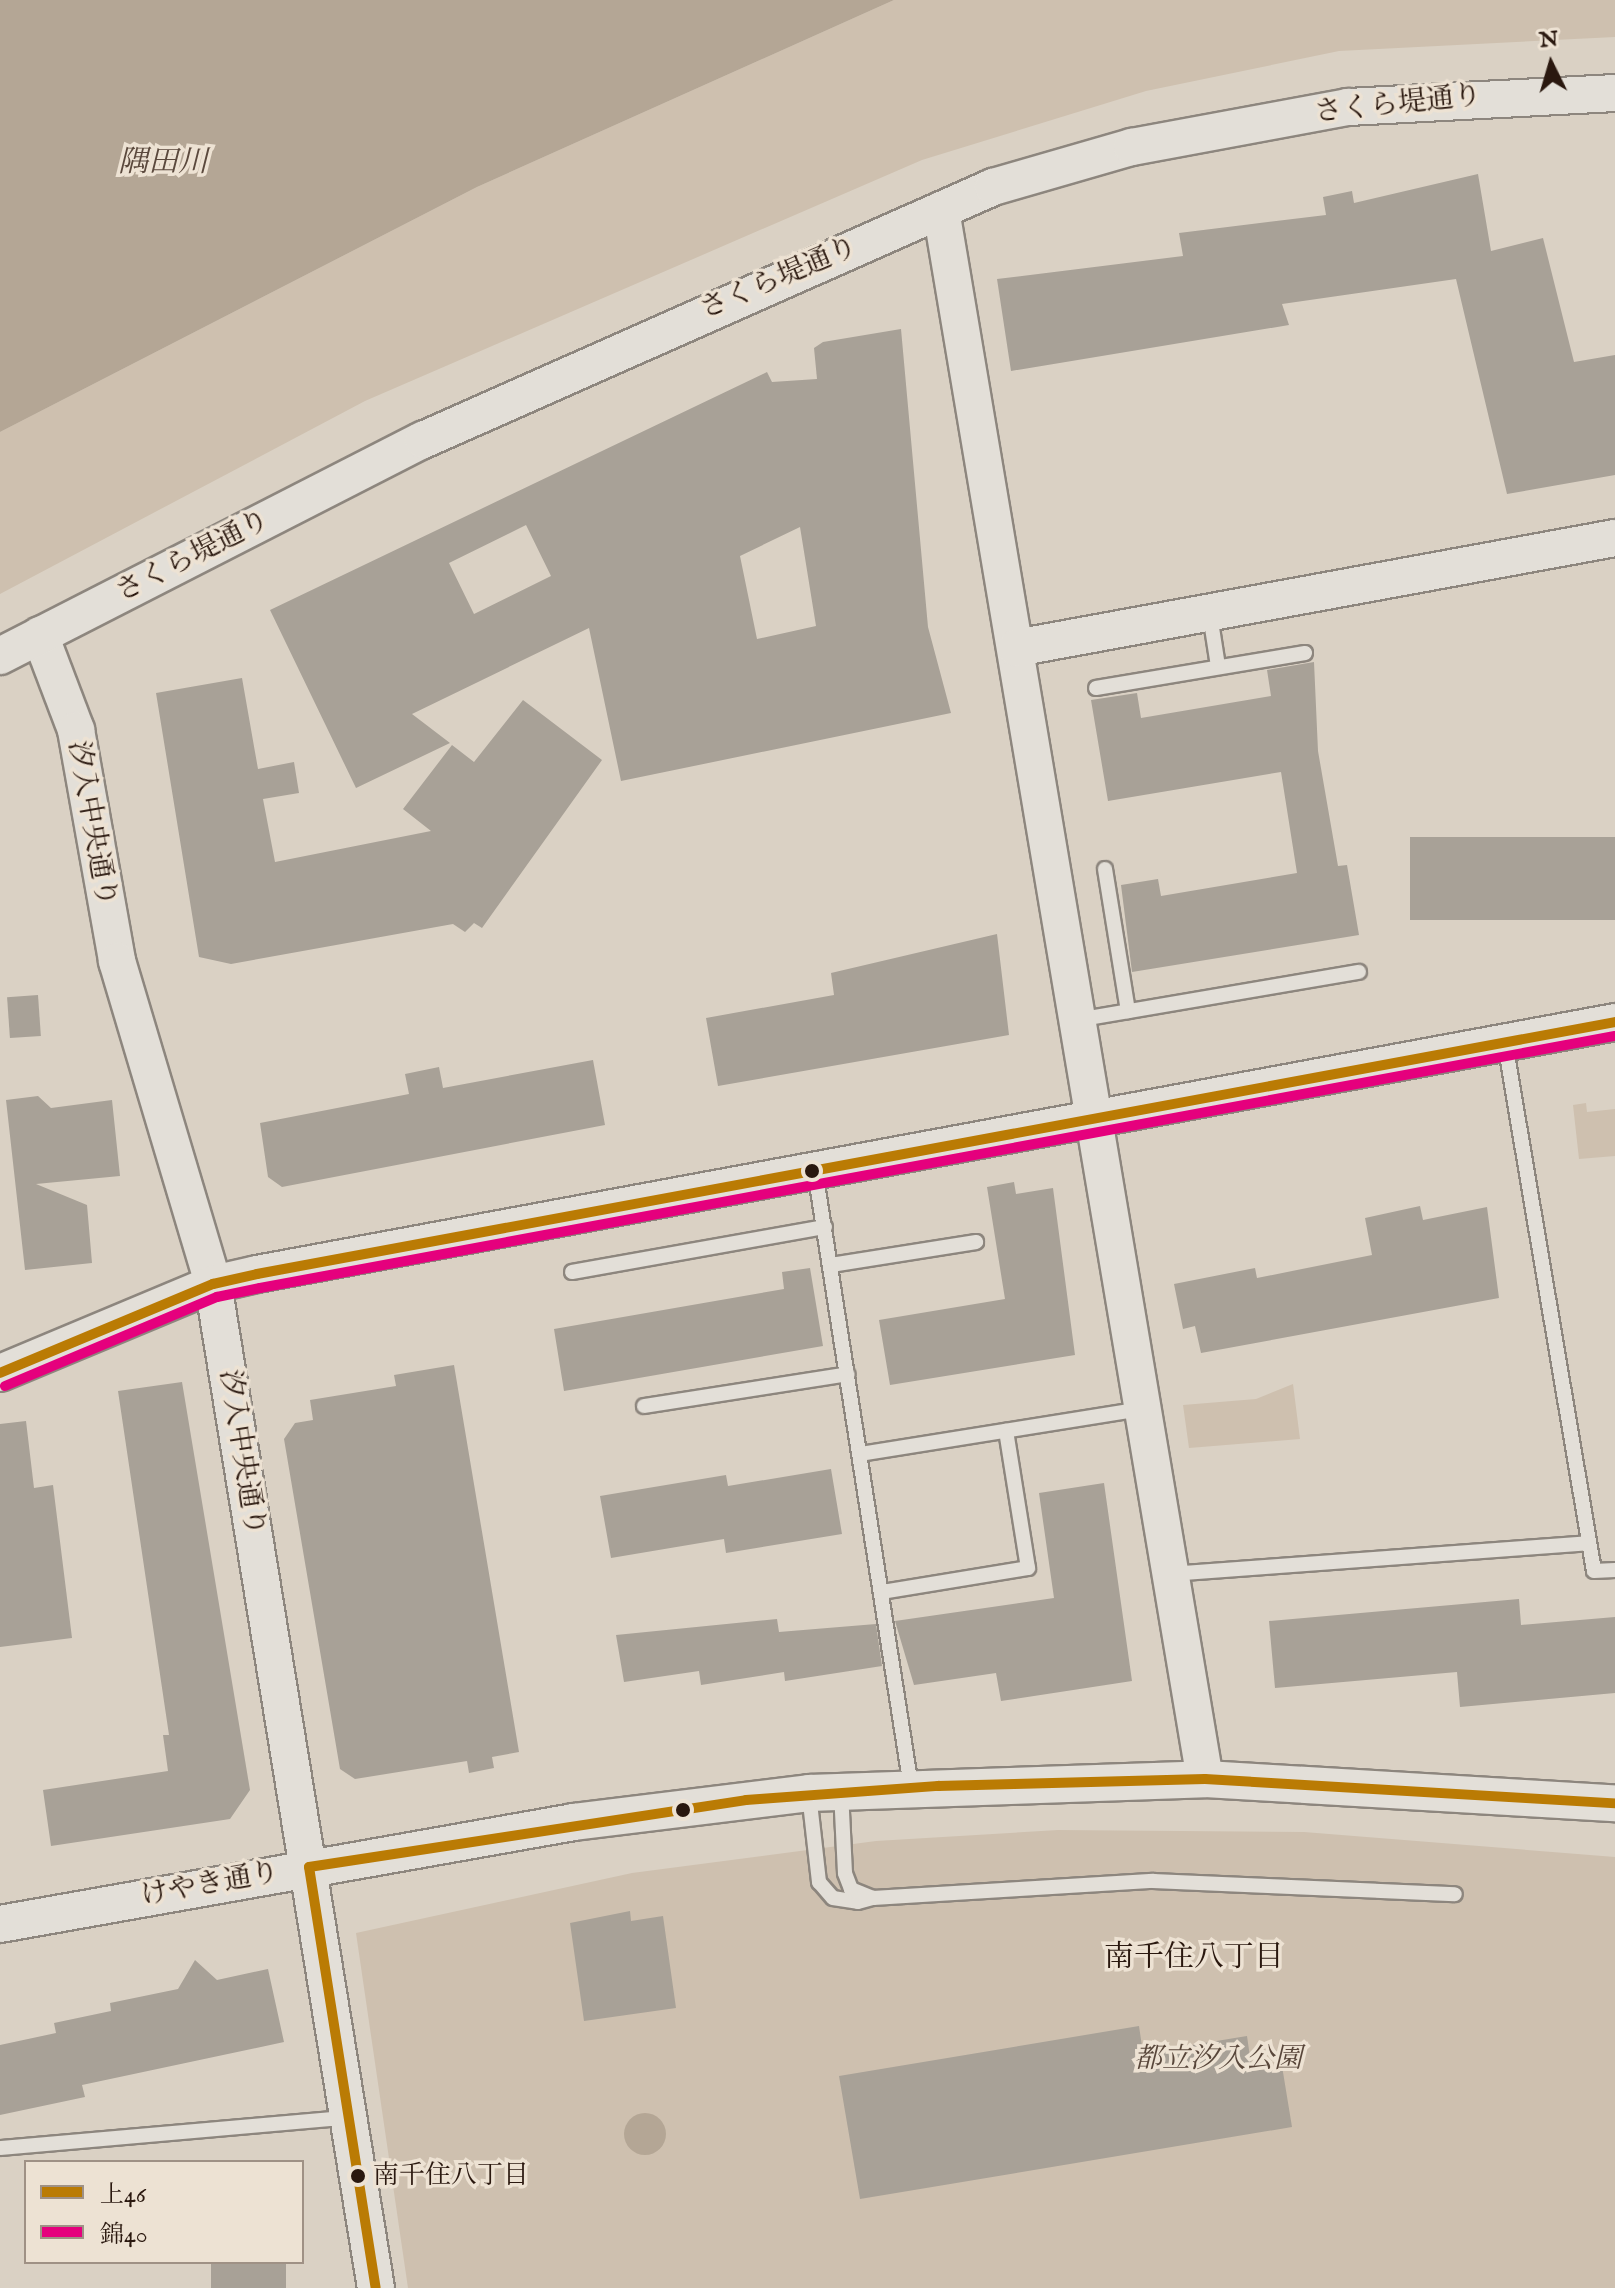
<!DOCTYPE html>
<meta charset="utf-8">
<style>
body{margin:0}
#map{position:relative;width:1615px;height:2288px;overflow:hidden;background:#dad1c4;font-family:"IM FELL English","Noto Serif JP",serif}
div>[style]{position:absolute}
.green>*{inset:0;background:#cec0af}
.water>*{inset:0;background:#b4a695}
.round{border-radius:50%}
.building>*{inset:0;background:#a8a197;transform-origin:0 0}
.roads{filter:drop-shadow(2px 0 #8d867e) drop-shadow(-2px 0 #8d867e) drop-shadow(0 2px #8d867e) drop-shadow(0 -2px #8d867e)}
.service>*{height:14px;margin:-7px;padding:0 7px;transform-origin:7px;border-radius:7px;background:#e3dfd8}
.tertiary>*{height:36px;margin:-18px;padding:0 18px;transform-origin:18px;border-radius:18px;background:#e3dfd8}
.bus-1>*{height:10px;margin:-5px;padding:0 5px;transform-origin:5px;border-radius:5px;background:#ba7b04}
.bus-2>*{height:10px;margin:-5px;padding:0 5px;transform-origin:5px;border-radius:5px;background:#e5007d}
.dots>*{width:22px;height:22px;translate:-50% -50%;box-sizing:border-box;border:4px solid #ede2d3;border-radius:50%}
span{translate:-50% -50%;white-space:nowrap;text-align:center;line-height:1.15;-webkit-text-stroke:7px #ede2d3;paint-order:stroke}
.bus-label{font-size:26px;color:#2a180f}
.left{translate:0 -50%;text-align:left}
.street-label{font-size:28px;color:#2a180f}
.park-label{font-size:28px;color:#58463a;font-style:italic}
.water-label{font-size:30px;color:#5b493d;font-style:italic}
.neighbourhood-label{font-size:30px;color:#2a180f}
.legend{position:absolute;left:24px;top:2160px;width:280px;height:104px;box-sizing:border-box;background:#ede2d3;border:2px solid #9f9185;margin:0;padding:10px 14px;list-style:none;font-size:24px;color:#2a180f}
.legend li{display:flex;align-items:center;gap:16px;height:40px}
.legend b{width:40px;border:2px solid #9f9185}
.north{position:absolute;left:1511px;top:24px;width:80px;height:80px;-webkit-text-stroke:6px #ede2d3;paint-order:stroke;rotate:355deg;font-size:22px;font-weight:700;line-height:32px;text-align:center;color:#2a180f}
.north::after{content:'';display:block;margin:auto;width:28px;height:36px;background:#2a180f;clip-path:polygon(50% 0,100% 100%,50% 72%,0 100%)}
</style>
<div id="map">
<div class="green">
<i style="clip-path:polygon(894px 0,1615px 0,1615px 37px,1339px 51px,1146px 91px,922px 160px,365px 401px,0 594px,0 432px,477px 187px)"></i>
<i style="clip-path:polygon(1586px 1103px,1587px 1112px,1615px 1109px,1615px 1156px,1579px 1159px,1573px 1105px)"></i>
<i style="clip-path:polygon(1293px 1384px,1300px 1439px,1189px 1448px,1183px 1405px,1256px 1399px)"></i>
<i style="clip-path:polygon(1058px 1830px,1304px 1832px,1615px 1857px,1615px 2288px,408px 2288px,356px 1933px,632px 1873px,876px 1841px)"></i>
</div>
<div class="water">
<i style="clip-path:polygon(0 0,894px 0,477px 187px,0 432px)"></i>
<i class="round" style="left:624px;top:2113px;width:42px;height:42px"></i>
</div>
<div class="building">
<i style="clip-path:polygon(1478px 174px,1491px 251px,1543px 238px,1574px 362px,1615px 355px,1615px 475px,1507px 494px,1456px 279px,1282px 304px,1289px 325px,1011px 371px,997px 279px,1183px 256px,1179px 233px,1326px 215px,1323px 197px,1352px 191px,1354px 203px)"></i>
<i style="clip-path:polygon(evenodd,901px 329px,928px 627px,951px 713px,621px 781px,589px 628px,412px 714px,450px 743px,356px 788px,270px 610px,767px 372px,772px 382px,817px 379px,814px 348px,823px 342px,901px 329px,526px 525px,551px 576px,474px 614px,449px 563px,526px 525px,901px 329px,800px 527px,816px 626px,757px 639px,740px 556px,800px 527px)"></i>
<i style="clip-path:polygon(1314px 662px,1318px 751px,1338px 866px,1347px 865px,1359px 935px,1132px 972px,1121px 885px,1158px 879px,1161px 896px,1297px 873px,1281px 772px,1108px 801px,1091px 700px,1137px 693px,1141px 718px,1271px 696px,1267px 670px)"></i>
<i style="clip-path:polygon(242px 678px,258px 769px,294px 762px,299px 793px,263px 799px,275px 862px,431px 831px,403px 809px,452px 745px,474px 762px,523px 700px,602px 760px,482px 928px,474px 923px,465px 932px,453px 924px,231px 964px,199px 957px,156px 693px)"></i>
<i style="left:1615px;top:837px;width:83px;height:205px;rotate:90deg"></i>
<i style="clip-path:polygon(997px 934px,1009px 1035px,718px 1086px,706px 1018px,834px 995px,831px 973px)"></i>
<i style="left:38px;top:995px;width:41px;height:31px;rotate:86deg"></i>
<i style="clip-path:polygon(593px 1060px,605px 1125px,282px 1187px,268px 1177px,260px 1123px,409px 1094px,405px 1074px,439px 1067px,443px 1088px)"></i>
<i style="clip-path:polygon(38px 1096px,51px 1108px,112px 1100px,120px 1176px,36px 1184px,87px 1205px,92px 1263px,25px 1270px,6px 1100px)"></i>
<i style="clip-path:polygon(1014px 1182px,1016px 1194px,1053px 1188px,1075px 1355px,890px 1385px,879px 1320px,1005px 1299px,987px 1187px)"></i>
<i style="clip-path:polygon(1420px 1206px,1423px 1220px,1487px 1207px,1499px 1298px,1201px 1353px,1195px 1326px,1183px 1329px,1174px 1284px,1255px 1268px,1257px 1278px,1372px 1255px,1365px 1218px)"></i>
<i style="clip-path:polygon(810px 1268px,823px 1346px,564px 1391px,554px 1329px,784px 1289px,782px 1272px)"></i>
<i style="clip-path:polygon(454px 1365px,519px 1752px,492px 1757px,494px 1768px,469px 1773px,467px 1761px,355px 1779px,340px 1769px,284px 1439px,295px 1423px,313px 1420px,310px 1400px,396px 1386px,394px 1375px)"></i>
<i style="clip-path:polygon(182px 1382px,250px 1790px,230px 1819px,51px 1846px,43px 1790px,168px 1771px,163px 1735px,169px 1735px,118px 1391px)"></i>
<i style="clip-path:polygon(26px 1421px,34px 1488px,53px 1485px,72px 1638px,0 1647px,0 1424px)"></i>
<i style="clip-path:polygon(831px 1469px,842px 1534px,726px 1553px,724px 1539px,611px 1558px,600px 1496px,726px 1475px,728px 1486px)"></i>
<i style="clip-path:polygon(1104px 1483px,1132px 1681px,1001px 1701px,996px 1673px,914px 1685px,895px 1621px,1054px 1598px,1039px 1493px)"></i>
<i style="clip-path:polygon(1519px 1599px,1521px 1625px,1615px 1617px,1615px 1693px,1460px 1707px,1457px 1672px,1275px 1688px,1269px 1621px)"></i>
<i style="clip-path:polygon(777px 1619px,779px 1632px,876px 1624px,882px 1666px,785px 1681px,784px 1672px,701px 1685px,699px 1671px,624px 1682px,616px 1635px)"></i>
<i style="clip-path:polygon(630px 1911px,631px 1921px,663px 1916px,676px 2008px,584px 2021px,570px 1923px)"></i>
<i style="clip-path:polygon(195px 1960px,217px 1980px,268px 1969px,284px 2042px,82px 2085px,85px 2097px,0 2115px,0 2045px,56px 2033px,54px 2023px,111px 2011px,110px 2003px,178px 1989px)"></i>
<i style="clip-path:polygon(1139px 2026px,1143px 2053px,1247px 2036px,1252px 2071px,1282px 2066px,1292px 2127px,860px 2199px,839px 2076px)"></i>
<i style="left:211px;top:2262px;width:75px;height:26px"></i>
</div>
<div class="roads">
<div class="service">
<i style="left:1210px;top:615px;width:52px;rotate:81.1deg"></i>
<i style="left:1096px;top:688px;width:212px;rotate:-9.5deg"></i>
<i style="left:1105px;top:869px;width:144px;rotate:80.8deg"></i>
<i style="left:1077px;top:1020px;width:286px;rotate:-9.7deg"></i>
<i style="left:1505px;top:1043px;width:535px;rotate:80.43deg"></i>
<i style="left:1594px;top:1571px;width:21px;rotate:-3deg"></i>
<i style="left:815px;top:1171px;width:623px;rotate:81.14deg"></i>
<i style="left:831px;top:1265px;width:147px;rotate:-9deg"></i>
<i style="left:572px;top:1272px;width:257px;rotate:-10.1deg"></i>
<i style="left:644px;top:1406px;width:206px;rotate:-8.9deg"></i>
<i style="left:860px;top:1454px;width:285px;rotate:-9.1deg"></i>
<i style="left:1170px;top:1574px;width:419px;rotate:-4.2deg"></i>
<i style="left:882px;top:1592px;width:148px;rotate:-9.3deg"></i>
<i style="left:1028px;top:1568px;width:139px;rotate:-99.1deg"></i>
<i style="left:809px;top:1794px;width:89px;rotate:83.5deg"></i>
<i style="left:819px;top:1882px;width:21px;rotate:49deg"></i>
<i style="left:833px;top:1898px;width:25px;rotate:9deg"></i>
<i style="left:858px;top:1902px;width:16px;rotate:-15deg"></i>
<i style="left:873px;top:1898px;width:24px;rotate:-158deg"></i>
<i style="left:851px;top:1889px;width:17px;rotate:-111deg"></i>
<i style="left:845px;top:1873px;width:82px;rotate:-92.8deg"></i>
<i style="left:873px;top:1898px;width:281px;rotate:-3.5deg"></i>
<i style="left:1153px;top:1881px;width:302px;rotate:2.5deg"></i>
<i style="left:0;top:2148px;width:347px;rotate:-5deg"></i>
</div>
<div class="tertiary">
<i style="left:941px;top:210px;width:1591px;rotate:80.45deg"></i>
<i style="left:40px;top:635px;width:102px;rotate:69.2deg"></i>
<i style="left:76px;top:730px;width:235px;rotate:79.9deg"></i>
<i style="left:117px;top:961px;width:337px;rotate:73.4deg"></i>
<i style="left:213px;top:1284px;width:1017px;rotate:80.78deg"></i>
<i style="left:1016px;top:648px;width:609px;rotate:-10.41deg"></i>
<i style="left:0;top:656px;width:475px;rotate:-27.1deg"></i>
<i style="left:423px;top:440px;width:624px;rotate:-23.93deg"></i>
<i style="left:993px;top:187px;width:145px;rotate:-16.1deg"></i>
<i style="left:1132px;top:147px;width:220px;rotate:-10.5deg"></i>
<i style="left:1348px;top:107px;width:267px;rotate:-3deg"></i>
<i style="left:0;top:1373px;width:231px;rotate:-22.7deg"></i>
<i style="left:213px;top:1284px;width:45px;rotate:-12.8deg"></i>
<i style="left:257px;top:1274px;width:1381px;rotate:-10.51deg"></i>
<i style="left:0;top:1924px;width:583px;rotate:-10.08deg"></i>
<i style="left:574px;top:1822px;width:237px;rotate:-7deg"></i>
<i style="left:809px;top:1793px;width:396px;rotate:-2deg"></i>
<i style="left:1205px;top:1779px;width:411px;rotate:3.4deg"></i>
</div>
</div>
<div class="bus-1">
<i style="left:0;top:1373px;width:231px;rotate:-22.7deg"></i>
<i style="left:213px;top:1284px;width:45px;rotate:-12.8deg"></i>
<i style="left:257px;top:1274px;width:1381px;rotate:-10.51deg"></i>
<i style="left:309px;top:1867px;width:442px;rotate:-8.7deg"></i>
<i style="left:746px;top:1800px;width:193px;rotate:-4.2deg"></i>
<i style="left:938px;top:1786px;width:267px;rotate:-1.5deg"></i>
<i style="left:1205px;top:1779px;width:411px;rotate:3.4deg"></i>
<i style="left:309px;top:1867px;width:426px;rotate:81deg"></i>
</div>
<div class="bus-2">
<i style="left:5px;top:1386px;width:230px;rotate:-22.8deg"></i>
<i style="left:217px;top:1297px;width:44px;rotate:-11.8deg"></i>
<i style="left:260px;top:1288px;width:1378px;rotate:-10.54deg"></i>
</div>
<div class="dots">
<i style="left:812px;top:1171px;background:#2a180f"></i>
<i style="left:683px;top:1810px;background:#2a180f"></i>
<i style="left:358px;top:2176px;background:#2a180f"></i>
</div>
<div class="bus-label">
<span class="left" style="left:373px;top:2176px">南千住八丁目</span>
</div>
<div class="street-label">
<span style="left:1398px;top:105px;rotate:-6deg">さくら堤通り</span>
<span style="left:779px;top:279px;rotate:-23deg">さくら堤通り</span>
<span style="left:193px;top:557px;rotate:-27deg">さくら堤通り</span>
<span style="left:91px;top:824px;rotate:80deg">汐入中央通り</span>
<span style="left:241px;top:1453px;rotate:81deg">汐入中央通り</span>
<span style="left:210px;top:1885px;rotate:-10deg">けやき通り</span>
</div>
<div class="park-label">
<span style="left:1218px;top:2060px">都立汐入公園</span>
</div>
<div class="water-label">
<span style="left:163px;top:163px">隅田川</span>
</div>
<div class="neighbourhood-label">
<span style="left:1194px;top:1958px">南千住八丁目</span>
</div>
<ul class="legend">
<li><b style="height:10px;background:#ba7b04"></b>上46</li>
<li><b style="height:10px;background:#e5007d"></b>錦40</li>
</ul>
<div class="north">N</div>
</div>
